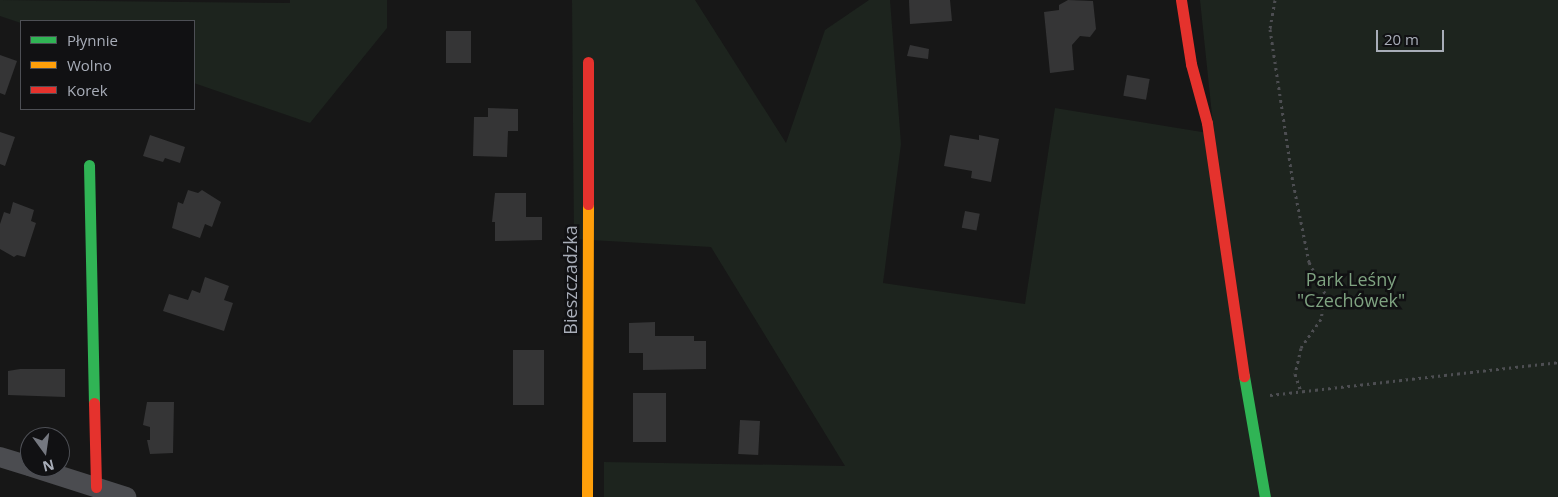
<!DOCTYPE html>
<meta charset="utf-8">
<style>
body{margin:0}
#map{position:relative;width:1558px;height:497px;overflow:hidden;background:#171717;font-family:"Open Sans",sans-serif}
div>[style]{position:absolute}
.green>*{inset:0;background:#1d241e}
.building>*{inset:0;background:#353536;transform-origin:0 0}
.path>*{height:3px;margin-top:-1.5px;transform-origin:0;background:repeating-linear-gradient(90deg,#4d4e52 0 2.5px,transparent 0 6.5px)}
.street>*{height:20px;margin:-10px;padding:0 10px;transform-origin:10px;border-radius:10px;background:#4b4c50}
.fast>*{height:11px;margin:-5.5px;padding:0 5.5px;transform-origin:5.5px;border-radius:5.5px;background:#30b455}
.slow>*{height:11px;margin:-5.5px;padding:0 5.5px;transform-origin:5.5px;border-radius:5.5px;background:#ff9f0a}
.jam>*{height:11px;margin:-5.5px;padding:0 5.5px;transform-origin:5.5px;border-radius:5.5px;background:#e5322d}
span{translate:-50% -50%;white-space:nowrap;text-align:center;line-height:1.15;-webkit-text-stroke:5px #111113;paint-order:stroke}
.street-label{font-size:18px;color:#a8adb8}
.park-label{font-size:18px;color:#7fa381}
.legend{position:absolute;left:20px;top:20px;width:175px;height:90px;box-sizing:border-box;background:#111113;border:1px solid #4d4f55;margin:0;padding:6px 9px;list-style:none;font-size:15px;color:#a8adb8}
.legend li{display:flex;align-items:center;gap:10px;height:25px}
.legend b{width:25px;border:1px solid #4d4f55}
.north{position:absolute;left:20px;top:427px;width:50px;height:50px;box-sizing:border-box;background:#111113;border:1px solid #4d4f55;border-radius:50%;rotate:166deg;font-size:14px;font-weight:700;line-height:20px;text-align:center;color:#a8adb8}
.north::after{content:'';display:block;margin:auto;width:18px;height:22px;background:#757880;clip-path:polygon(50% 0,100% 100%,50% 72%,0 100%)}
.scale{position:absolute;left:1376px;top:30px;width:68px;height:22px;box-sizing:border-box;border:2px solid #a8adb8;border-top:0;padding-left:6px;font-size:15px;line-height:18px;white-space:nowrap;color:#a8adb8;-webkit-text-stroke:4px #111113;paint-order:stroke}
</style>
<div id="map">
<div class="green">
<i style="clip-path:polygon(0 0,290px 3px,290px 0,387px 0,387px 28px,310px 123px,194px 83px,194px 21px,21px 23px,0 16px)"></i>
<i style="clip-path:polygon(572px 0,695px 0,786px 143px,825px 30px,869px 0,890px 0,901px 144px,883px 283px,1025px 304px,1055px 108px,1214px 134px,1200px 0,1558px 0,1558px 497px,604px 497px,604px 462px,845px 466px,711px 247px,574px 239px)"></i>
</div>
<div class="building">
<i style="clip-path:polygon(909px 0,950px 0,952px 21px,910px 24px)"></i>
<i style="clip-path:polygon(1068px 0,1093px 1px,1096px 29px,1090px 37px,1080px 36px,1072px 45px,1074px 70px,1050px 73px,1044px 12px,1059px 10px,1059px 5px)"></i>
<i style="left:471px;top:31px;width:32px;height:25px;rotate:90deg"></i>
<i style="clip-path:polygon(910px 45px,929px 49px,928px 59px,907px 56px)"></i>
<i style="clip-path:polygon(0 55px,17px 61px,5px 95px,0 93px)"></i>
<i style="left:1127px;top:75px;width:23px;height:21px;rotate:10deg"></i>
<i style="clip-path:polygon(488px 108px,518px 109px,518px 131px,508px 131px,507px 157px,473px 156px,474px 117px,488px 117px)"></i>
<i style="clip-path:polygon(0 132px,15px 137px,5px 166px,0 164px)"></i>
<i style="clip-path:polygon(150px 135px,185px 147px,180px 163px,165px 158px,163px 162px,143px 156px)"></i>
<i style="clip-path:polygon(950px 135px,979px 140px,979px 135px,999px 139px,991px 182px,971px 178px,972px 171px,944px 166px)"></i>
<i style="clip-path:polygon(188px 190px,198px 193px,202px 190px,221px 202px,212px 227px,205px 224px,200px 238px,172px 228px,178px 202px,183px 204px)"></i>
<i style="clip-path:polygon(495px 193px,526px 193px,526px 217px,542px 217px,542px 240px,495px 241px,495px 222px,492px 222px)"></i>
<i style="clip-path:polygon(13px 202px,34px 210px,31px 221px,36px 223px,25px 257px,17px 255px,14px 257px,0 249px,0 224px,4px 212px,10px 214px)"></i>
<i style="left:965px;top:211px;width:15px;height:17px;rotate:11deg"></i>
<i style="clip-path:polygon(205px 277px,229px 286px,224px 300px,233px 303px,224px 331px,163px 311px,169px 294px,188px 300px,192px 290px,200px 293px)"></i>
<i style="clip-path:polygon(655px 322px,655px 336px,694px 336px,694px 341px,706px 341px,706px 369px,643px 370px,643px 353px,629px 353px,629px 323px)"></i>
<i style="left:513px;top:350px;width:31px;height:55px"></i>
<i style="clip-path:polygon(20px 369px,65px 369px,65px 397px,8px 395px,8px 371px)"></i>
<i style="left:633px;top:393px;width:33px;height:49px"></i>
<i style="clip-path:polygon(147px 402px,174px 402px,173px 453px,150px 454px,147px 440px,150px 440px,150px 427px,143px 425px)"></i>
<i style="left:740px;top:420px;width:20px;height:34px;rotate:3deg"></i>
</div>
<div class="path">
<i style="left:1275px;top:0;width:29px;rotate:100deg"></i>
<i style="left:1270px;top:29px;width:150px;rotate:81.5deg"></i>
<i style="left:1292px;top:177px;width:87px;rotate:78.7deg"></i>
<i style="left:1309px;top:262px;width:36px;rotate:63deg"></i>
<i style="left:1325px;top:294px;width:25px;rotate:99deg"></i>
<i style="left:1321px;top:319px;width:35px;rotate:125deg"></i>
<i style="left:1301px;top:348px;width:27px;rotate:103deg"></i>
<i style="left:1295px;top:374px;width:18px;rotate:71deg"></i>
<i style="left:1270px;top:395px;width:290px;rotate:-6.5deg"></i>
</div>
<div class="street">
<i style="left:0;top:457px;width:31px;rotate:17deg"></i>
<i style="left:32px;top:467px;width:99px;rotate:17.7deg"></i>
</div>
<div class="fast">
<i style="left:89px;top:165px;width:238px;rotate:88.8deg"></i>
<i style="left:1244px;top:376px;width:123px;rotate:80.2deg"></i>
</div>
<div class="slow">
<i style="left:587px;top:497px;width:293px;rotate:-89.8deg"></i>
</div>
<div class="jam">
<i style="left:1181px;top:0;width:65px;rotate:81.1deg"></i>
<i style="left:1191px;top:64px;width:61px;rotate:74.8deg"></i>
<i style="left:1207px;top:123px;width:256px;rotate:81.7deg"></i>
<i style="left:588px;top:204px;width:142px;rotate:-90deg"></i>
<i style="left:94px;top:403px;width:84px;rotate:88.6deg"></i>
</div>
<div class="street-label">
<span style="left:570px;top:280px;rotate:-90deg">Bieszczadzka</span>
</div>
<div class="park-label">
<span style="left:1351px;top:290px">Park Leśny<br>"Czechówek"</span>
</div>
<ul class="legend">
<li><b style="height:6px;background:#30b455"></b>Płynnie</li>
<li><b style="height:6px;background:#ff9f0a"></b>Wolno</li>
<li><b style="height:6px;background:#e5322d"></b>Korek</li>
</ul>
<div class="north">N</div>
<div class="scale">20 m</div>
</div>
